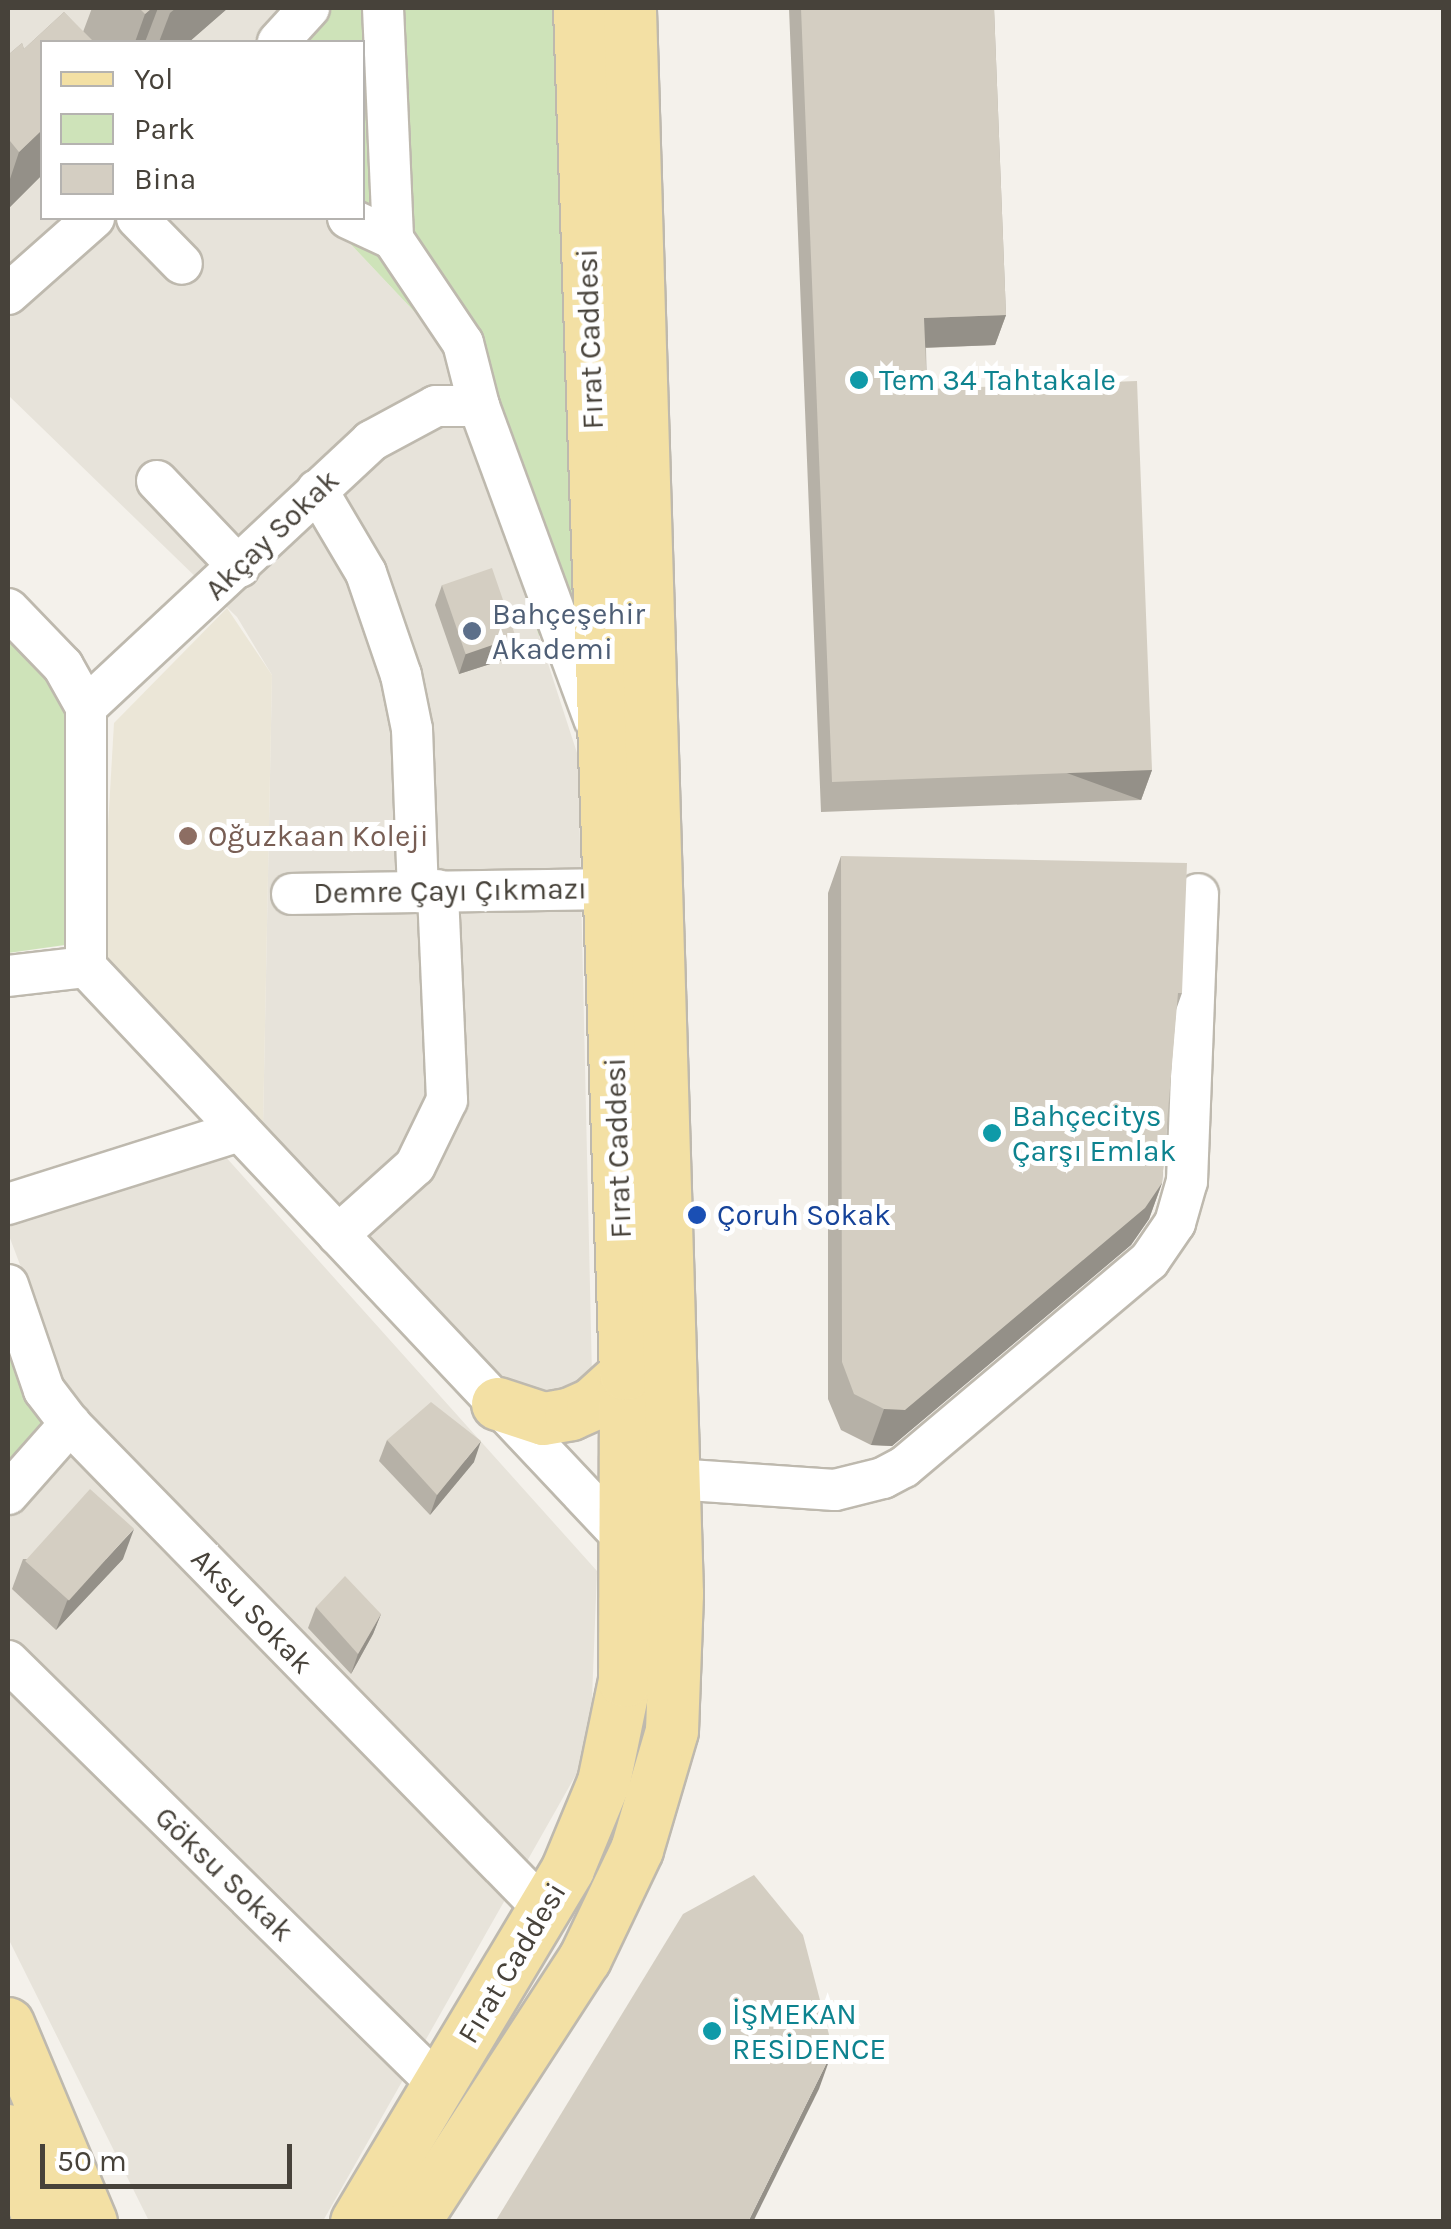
<!DOCTYPE html>
<meta charset="utf-8">
<style>
body{margin:0}
#map{position:relative;width:1451px;height:2229px;overflow:hidden;background:#f4f1eb;font-family:Karla,sans-serif}
div>[style]{position:absolute}
.residential>*{inset:0;background:#e7e3da}
.education>*{inset:0;background:#ebe6d7}
.green>*{inset:0;background:#cee3b9}
.roads{filter:drop-shadow(2px 0 #beb9ae) drop-shadow(-2px 0 #beb9ae) drop-shadow(0 2px #beb9ae) drop-shadow(0 -2px #beb9ae)}
.minor>*{height:40px;margin:-20px;padding:0 20px;transform-origin:20px;border-radius:20px;background:#fff}
.major>*{height:52px;margin:-26px;padding:0 26px;transform-origin:26px;border-radius:26px;background:#f3e0a4}
.wall>*{inset:0;background:#b6b1a7}
.shaded-wall>*{inset:0;background:#949088;transform-origin:0 0}
.building>*{inset:0;background:#d4cec2;transform-origin:0 0}
.dots>*{width:28px;height:28px;translate:-50% -50%;box-sizing:border-box;border:5px solid #fff;border-radius:50%}
span{translate:-50% -50%;white-space:nowrap;text-align:center;line-height:1.15;-webkit-text-stroke:10px #fff;paint-order:stroke}
.street-label{font-size:30px;color:#47423a}
.culture-label{font-size:30px;color:#0d838f}
.left{translate:0 -50%;text-align:left}
.service-label{font-size:30px;color:#4e5e75}
.education-label{font-size:30px;color:#785e54}
.transit-label{font-size:30px;color:#164399}
.frame{position:absolute;inset:0;border:10px solid #47423a;pointer-events:none}
.legend{position:absolute;left:40px;top:40px;width:325px;height:180px;box-sizing:border-box;background:#fff;border:2px solid #b5b3b0;margin:0;padding:12px 18px;list-style:none;font-size:30px;color:#47423a}
.legend li{display:flex;align-items:center;gap:20px;height:50px}
.legend b{width:50px;border:2px solid #b5b3b0}
.scale{position:absolute;left:40px;top:2144px;width:252px;height:45px;box-sizing:border-box;border:5px solid #47423a;border-top:0;padding-left:12px;font-size:30px;line-height:35px;white-space:nowrap;color:#47423a;-webkit-text-stroke:8px #fff;paint-order:stroke}
</style>
<div id="map">
<div class="residential">
<i style="clip-path:polygon(8px 8px,311px 8px,272px 42px,42px 42px,42px 218px,326px 218px,444px 343px,578px 756px,592px 1376px,579px 1389px,524px 1399px,263px 1126px,272px 675px,237px 617px,8px 395px)"></i>
<i style="clip-path:polygon(224px 1155px,597px 1571px,590px 1750px,323px 2221px,149px 2221px,8px 1938px,8px 1518px,94px 1418px,63px 1378px,8px 1233px,8px 1221px)"></i>
</div>
<div class="education">
<i style="clip-path:polygon(227px 608px,272px 675px,263px 1126px,115px 978px,101px 948px,114px 723px)"></i>
</div>
<div class="green">
<i style="clip-path:polygon(311px 8px,558px 8px,576px 595px,539px 636px,444px 343px,326px 218px,362px 218px,362px 42px,272px 42px)"></i>
<i style="clip-path:polygon(8px 632px,45px 669px,71px 720px,72px 944px,8px 953px)"></i>
<i style="clip-path:polygon(8px 1302px,57px 1415px,8px 1465px)"></i>
</div>
<div class="roads">
<div class="minor">
<i style="left:383px;top:8px;width:231px;rotate:87.5deg"></i>
<i style="left:393px;top:239px;width:125px;rotate:56.1deg"></i>
<i style="left:463px;top:343px;width:65px;rotate:75.7deg"></i>
<i style="left:479px;top:406px;width:333px;rotate:69.8deg"></i>
<i style="left:278px;top:42px;width:46px;rotate:-47.6deg"></i>
<i style="left:137px;top:218px;width:64px;rotate:45.6deg"></i>
<i style="left:348px;top:218px;width:50px;rotate:25deg"></i>
<i style="left:8px;top:294px;width:115px;rotate:-41.5deg"></i>
<i style="left:157px;top:481px;width:119px;rotate:46.4deg"></i>
<i style="left:317px;top:490px;width:96px;rotate:59.4deg"></i>
<i style="left:366px;top:573px;width:108px;rotate:71.1deg"></i>
<i style="left:401px;top:675px;width:55px;rotate:78.5deg"></i>
<i style="left:412px;top:729px;width:161px;rotate:87.9deg"></i>
<i style="left:8px;top:609px;width:79px;rotate:46deg"></i>
<i style="left:63px;top:666px;width:47px;rotate:60.7deg"></i>
<i style="left:86px;top:707px;width:260px;rotate:90deg"></i>
<i style="left:86px;top:967px;width:804px;rotate:46.71deg"></i>
<i style="left:86px;top:707px;width:390px;rotate:-43deg"></i>
<i style="left:371px;top:441px;width:74px;rotate:-28.3deg"></i>
<i style="left:436px;top:406px;width:43px"></i>
<i style="left:292px;top:894px;width:317px;rotate:-0.9deg"></i>
<i style="left:8px;top:976px;width:79px;rotate:-6.6deg"></i>
<i style="left:8px;top:1204px;width:243px;rotate:-17.5deg"></i>
<i style="left:338px;top:1235px;width:103px;rotate:-41.9deg"></i>
<i style="left:415px;top:1166px;width:73px;rotate:-64.1deg"></i>
<i style="left:447px;top:1100px;width:210px;rotate:-92.5deg"></i>
<i style="left:8px;top:1285px;width:111px;rotate:71.1deg"></i>
<i style="left:44px;top:1390px;width:43px;rotate:52.6deg"></i>
<i style="left:70px;top:1424px;width:675px;rotate:45.66deg"></i>
<i style="left:674px;top:1479px;width:161px;rotate:3.9deg"></i>
<i style="left:835px;top:1490px;width:49px;rotate:-14deg"></i>
<i style="left:883px;top:1478px;width:24px;rotate:-28deg"></i>
<i style="left:904px;top:1467px;width:320px;rotate:-40.1deg"></i>
<i style="left:1149px;top:1261px;width:46px;rotate:-55.6deg"></i>
<i style="left:1175px;top:1223px;width:44px;rotate:-74.1deg"></i>
<i style="left:1187px;top:1181px;width:287px;rotate:-87.8deg"></i>
<i style="left:8px;top:1494px;width:94px;rotate:-48.5deg"></i>
<i style="left:8px;top:1661px;width:606px;rotate:44.53deg"></i>
</div>
<div class="major">
<i style="left:498px;top:1404px;width:48px;rotate:18.1deg"></i>
<i style="left:544px;top:1419px;width:27px;rotate:-10deg"></i>
<i style="left:571px;top:1414px;width:24px;rotate:-24deg"></i>
<i style="left:593px;top:1404px;width:45px;rotate:-42.3deg"></i>
<i style="left:8px;top:2024px;width:215px;rotate:67.3deg"></i>
<i style="left:8px;top:2131px;width:96px;rotate:70.6deg"></i>
<i style="left:357px;top:2222px;width:411px;rotate:-59.1deg"></i>
<i style="left:568px;top:1869px;width:94px;rotate:-67.5deg"></i>
<i style="left:604px;top:1782px;width:103px;rotate:-78.3deg"></i>
<i style="left:625px;top:1681px;width:307px;rotate:-89.8deg"></i>
<i style="left:626px;top:1374px;width:1367px;rotate:-91.93deg"></i>
<i style="left:414px;top:2222px;width:314px;rotate:-57deg"></i>
<i style="left:585px;top:1959px;width:121px;rotate:-64.5deg"></i>
<i style="left:637px;top:1850px;width:124px;rotate:-73.6deg"></i>
<i style="left:672px;top:1731px;width:137px;rotate:-87.9deg"></i>
<i style="left:677px;top:1594px;width:1587px;rotate:-91.7deg"></i>
</div>
</div>
<div class="wall">
<i style="clip-path:polygon(92px 8px,228px 8px,189px 42px,42px 42px,42px 175px,8px 209px,8px 55px,22px 43px,24px 49px,64px 12px,83px 32px)"></i>
<i style="clip-path:polygon(789px 8px,994px 8px,1006px 315px,995px 345px,926px 348px,927px 389px,1152px 770px,1141px 800px,821px 812px)"></i>
<i style="clip-path:polygon(442px 585px,516px 637px,509px 658px,459px 674px,435px 605px)"></i>
<i style="clip-path:polygon(841px 856px,1182px 993px,1176px 1010px,1162px 1183px,1149px 1219px,1131px 1245px,892px 1446px,871px 1445px,841px 1430px,828px 1399px,828px 893px)"></i>
<i style="clip-path:polygon(387px 1440px,474px 1462px,430px 1515px,379px 1461px)"></i>
<i style="clip-path:polygon(23px 1559px,123px 1559px,56px 1630px,12px 1589px)"></i>
<i style="clip-path:polygon(316px 1607px,381px 1614px,373px 1634px,351px 1674px,308px 1628px)"></i>
</div>
<div class="shaded-wall">
<i style="clip-path:polygon(152px 8px,158px 8px,145px 42px,135px 42px,145px 14px)"></i>
<i style="clip-path:polygon(176px 8px,228px 8px,189px 42px,159px 42px,170px 13px)"></i>
<i style="clip-path:polygon(42px 130px,42px 175px,8px 209px,8px 185px,19px 152px)"></i>
<i style="clip-path:polygon(1006px 315px,995px 345px,913px 348px,924px 318px)"></i>
<i style="clip-path:polygon(516px 637px,509px 658px,459px 674px,466px 653px)"></i>
<i style="left:1152px;top:770px;width:32px;height:320px;rotate:110deg"></i>
<i style="clip-path:polygon(1162px 1183px,1149px 1219px,1131px 1245px,892px 1446px,871px 1445px,884px 1409px)"></i>
<i style="clip-path:polygon(481px 1441px,474px 1462px,430px 1515px,437px 1495px)"></i>
<i style="clip-path:polygon(134px 1529px,123px 1559px,56px 1630px,67px 1601px)"></i>
<i style="clip-path:polygon(381px 1614px,373px 1634px,351px 1674px,358px 1654px)"></i>
<i style="clip-path:polygon(833px 2050px,819px 2089px,753px 2222px,748px 2222px)"></i>
</div>
<div class="building">
<i style="clip-path:polygon(139px 8px,152px 8px,145px 14px)"></i>
<i style="clip-path:polygon(801px 8px,994px 8px,1006px 315px,924px 318px,927px 389px,1137px 381px,1152px 770px,832px 782px)"></i>
<i style="clip-path:polygon(64px 12px,94px 42px,42px 42px,42px 130px,19px 152px,10px 141px,8px 143px,8px 55px,22px 43px,24px 49px)"></i>
<i style="left:492px;top:568px;width:73px;height:53px;rotate:71deg"></i>
<i style="clip-path:polygon(841px 856px,1187px 863px,1182px 993px,1178px 993px,1162px 1183px,1145px 1208px,905px 1410px,884px 1409px,854px 1394px,842px 1362px)"></i>
<i style="clip-path:polygon(431px 1402px,481px 1441px,437px 1495px,387px 1440px)"></i>
<i style="left:90px;top:1489px;width:59px;height:97px;rotate:42deg"></i>
<i style="clip-path:polygon(345px 1576px,381px 1614px,358px 1654px,316px 1607px)"></i>
<i style="clip-path:polygon(754px 1875px,803px 1935px,833px 2050px,748px 2222px,495px 2222px,683px 1914px)"></i>
</div>
<div class="dots">
<i style="left:859px;top:380px;background:#0f9aa8"></i>
<i style="left:472px;top:631px;background:#5c6f8a"></i>
<i style="left:188px;top:836px;background:#8d6e63"></i>
<i style="left:992px;top:1133px;background:#0f9aa8"></i>
<i style="left:697px;top:1215px;background:#1a4fb4"></i>
<i style="left:712px;top:2031px;background:#0f9aa8"></i>
</div>
<div class="street-label">
<span style="left:590px;top:339px;rotate:-92deg">Fırat Caddesi</span>
<span style="left:272px;top:535px;rotate:-44deg">Akçay Sokak</span>
<span style="left:450px;top:891px;rotate:-1deg">Demre Çayı Çıkmazı</span>
<span style="left:618px;top:1148px;rotate:-92deg">Fırat Caddesi</span>
<span style="left:252px;top:1611px;rotate:46deg">Aksu Sokak</span>
<span style="left:224px;top:1874px;rotate:44deg">Göksu Sokak</span>
<span style="left:512px;top:1963px;rotate:-59deg">Fırat Caddesi</span>
</div>
<div class="culture-label">
<span class="left" style="left:879px;top:380px">Tem 34 Tahtakale</span>
<span class="left" style="left:1012px;top:1133px">Bahçecitys<br>Çarşı Emlak</span>
<span class="left" style="left:732px;top:2031px">İŞMEKAN<br>RESİDENCE</span>
</div>
<div class="service-label">
<span class="left" style="left:492px;top:631px">Bahçeşehir<br>Akademi</span>
</div>
<div class="education-label">
<span class="left" style="left:208px;top:836px">Oğuzkaan Koleji</span>
</div>
<div class="transit-label">
<span class="left" style="left:717px;top:1215px">Çoruh Sokak</span>
</div>
<div class="frame"></div>
<ul class="legend">
<li><b style="height:12px;background:#f3e0a4"></b>Yol</li>
<li><b style="height:28px;background:#cee3b9"></b>Park</li>
<li><b style="height:28px;background:#d4cec2"></b>Bina</li>
</ul>
<div class="scale">50 m</div>
</div>
